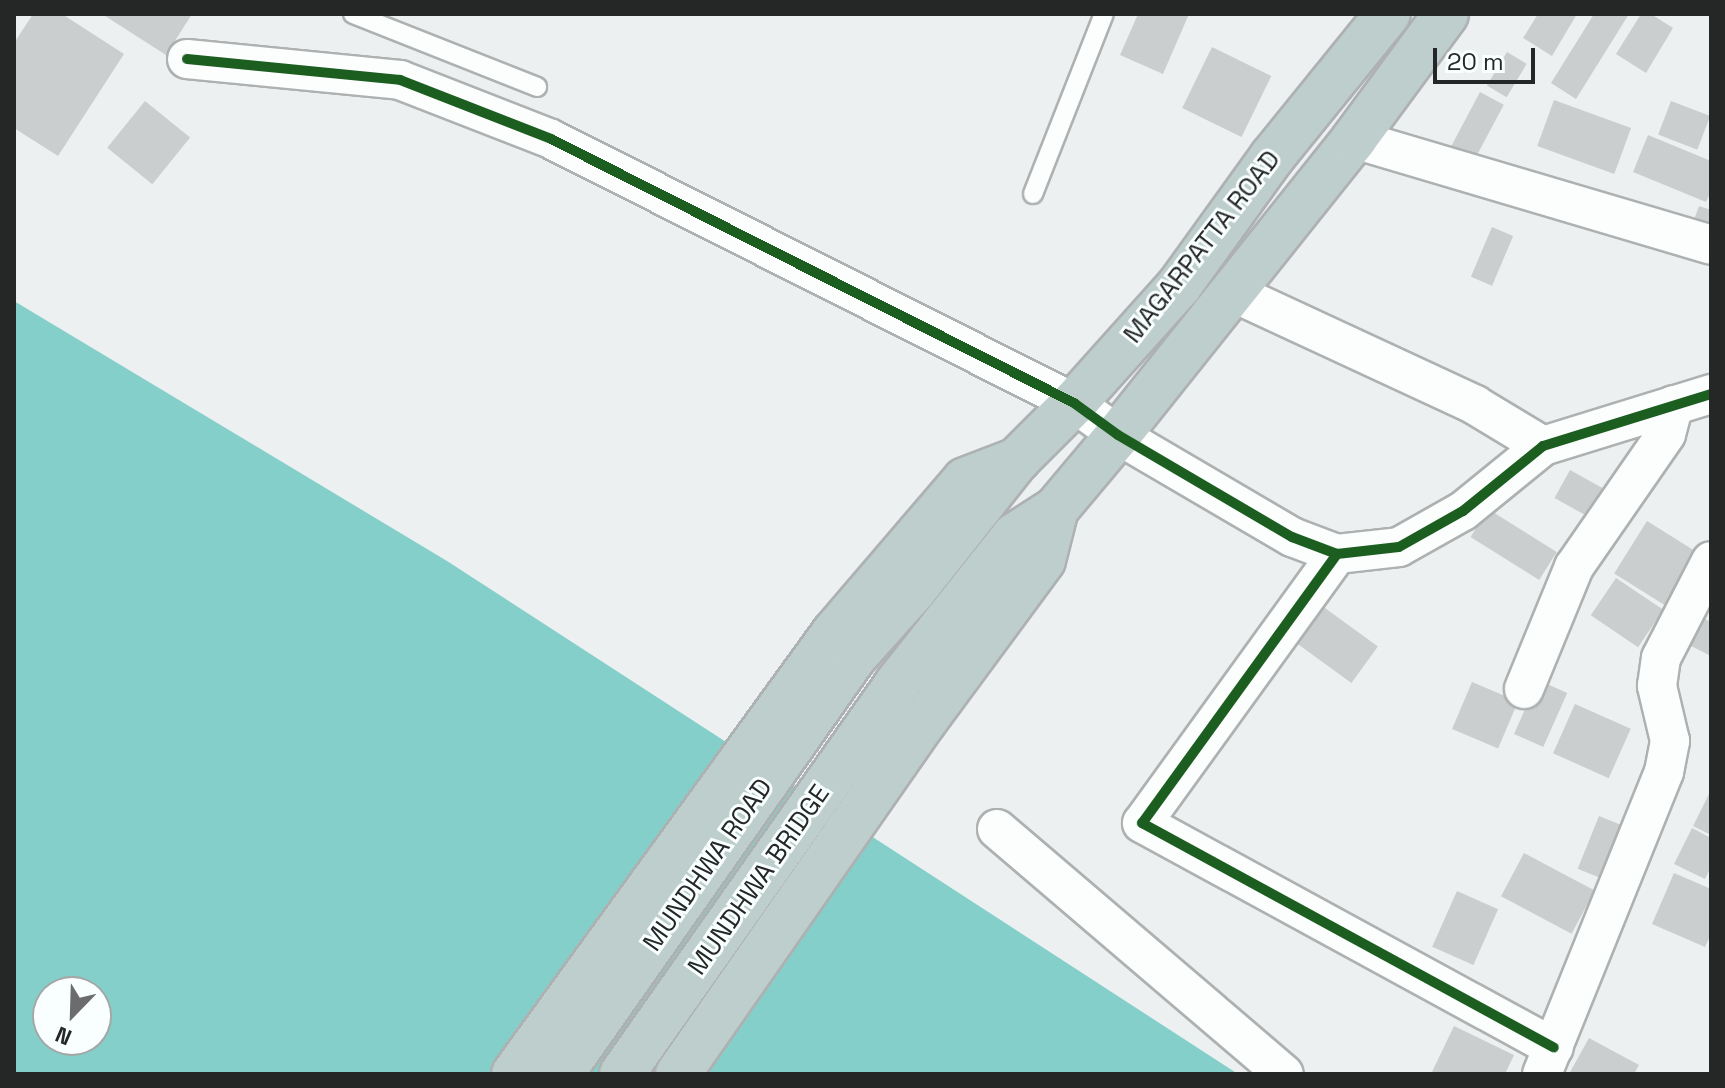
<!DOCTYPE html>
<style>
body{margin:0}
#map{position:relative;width:1725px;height:1088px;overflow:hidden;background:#ecf0f0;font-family:"Space Grotesk",sans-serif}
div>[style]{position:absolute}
.water>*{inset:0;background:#85cfca}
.building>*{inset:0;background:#cbcece;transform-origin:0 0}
.roads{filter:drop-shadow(2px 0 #aeb1b1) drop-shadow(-2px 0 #aeb1b1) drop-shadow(0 2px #aeb1b1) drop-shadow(0 -2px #aeb1b1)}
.lane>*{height:18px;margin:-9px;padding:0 9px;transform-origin:9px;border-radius:9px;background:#fcfdfd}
.street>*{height:38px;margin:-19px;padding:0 19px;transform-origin:19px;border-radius:19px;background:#fcfdfd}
.highway>*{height:44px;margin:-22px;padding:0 22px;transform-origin:22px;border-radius:22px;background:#bececd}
.cycleway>*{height:10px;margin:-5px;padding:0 5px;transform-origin:5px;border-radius:5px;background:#1b5e20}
span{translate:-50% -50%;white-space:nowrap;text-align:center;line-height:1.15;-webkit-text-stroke:6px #f8fffe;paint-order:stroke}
.street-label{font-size:26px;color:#252727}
.frame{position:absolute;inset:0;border:16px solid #252727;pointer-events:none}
.north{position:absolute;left:32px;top:976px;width:80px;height:80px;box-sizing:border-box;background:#f8fffe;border:2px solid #a4a9a8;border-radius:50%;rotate:203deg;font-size:22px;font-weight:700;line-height:32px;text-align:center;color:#252727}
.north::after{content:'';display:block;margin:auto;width:28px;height:36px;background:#6b6d6d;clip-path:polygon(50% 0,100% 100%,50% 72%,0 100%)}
.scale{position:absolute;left:1433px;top:48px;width:102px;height:36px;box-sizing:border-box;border:4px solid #252727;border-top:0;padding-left:10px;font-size:24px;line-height:28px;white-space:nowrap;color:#252727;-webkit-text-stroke:6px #f8fffe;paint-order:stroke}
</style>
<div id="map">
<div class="water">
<i style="clip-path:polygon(evenodd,14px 301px,447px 561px,1238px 1074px,14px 1074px,14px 301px,48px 992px,96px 992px,96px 1040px,48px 1040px,48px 992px)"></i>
</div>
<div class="building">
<i style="clip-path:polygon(33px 14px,62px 14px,124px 54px,58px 156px,14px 128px,14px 43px)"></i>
<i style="clip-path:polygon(102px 14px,192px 14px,166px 55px)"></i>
<i style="clip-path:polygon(1138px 14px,1189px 14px,1163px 74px,1120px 55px)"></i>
<i style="clip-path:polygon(1538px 14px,1577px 14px,1552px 56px,1523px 38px)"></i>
<i style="clip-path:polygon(1594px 14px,1629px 14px,1576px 99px,1551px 83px)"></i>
<i style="clip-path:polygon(1641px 14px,1651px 14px,1673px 28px,1646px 73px,1616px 54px)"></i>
<i style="left:1212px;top:47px;width:66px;height:68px;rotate:26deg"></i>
<i style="left:1507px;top:52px;width:23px;height:39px;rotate:31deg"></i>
<i style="left:1480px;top:92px;width:27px;height:67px;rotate:28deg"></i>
<i style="left:1554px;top:100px;width:82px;height:49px;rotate:20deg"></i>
<i style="left:145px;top:101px;width:58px;height:60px;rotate:39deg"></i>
<i style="left:1671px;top:101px;width:42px;height:36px;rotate:21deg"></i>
<i style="clip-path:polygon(1648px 135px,1711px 161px,1711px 191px,1706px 202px,1633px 172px)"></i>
<i style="clip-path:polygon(1699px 206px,1711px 210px,1711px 242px,1689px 234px)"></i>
<i style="left:1492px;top:227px;width:23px;height:54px;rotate:23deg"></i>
<i style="left:1570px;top:470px;width:45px;height:32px;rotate:29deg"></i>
<i style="left:1488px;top:509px;width:81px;height:33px;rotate:32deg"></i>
<i style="left:1647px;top:521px;width:67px;height:62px;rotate:32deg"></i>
<i style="left:1616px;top:578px;width:57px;height:45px;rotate:34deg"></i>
<i style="left:1318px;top:603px;width:74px;height:45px;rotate:36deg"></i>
<i style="clip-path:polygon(1691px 612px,1711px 622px,1711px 656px,1677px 639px)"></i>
<i style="left:1538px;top:680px;width:32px;height:59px;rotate:24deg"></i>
<i style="left:1472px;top:682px;width:50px;height:51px;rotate:23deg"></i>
<i style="left:1575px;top:704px;width:61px;height:54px;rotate:24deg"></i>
<i style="clip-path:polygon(1711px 790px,1711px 835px,1693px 826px)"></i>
<i style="left:1599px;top:816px;width:32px;height:57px;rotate:22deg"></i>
<i style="clip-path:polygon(1692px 828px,1711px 838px,1711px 867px,1705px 879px,1674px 864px)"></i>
<i style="left:1524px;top:853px;width:80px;height:49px;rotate:28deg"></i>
<i style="clip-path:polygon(1674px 873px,1711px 889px,1711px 934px,1705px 947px,1652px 924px)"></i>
<i style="left:1457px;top:891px;width:45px;height:61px;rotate:24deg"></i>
<i style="clip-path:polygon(1454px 1026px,1514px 1055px,1505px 1074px,1431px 1074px)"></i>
<i style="clip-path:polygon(1589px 1038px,1639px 1065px,1634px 1074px,1569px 1074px)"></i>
</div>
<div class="roads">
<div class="lane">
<i style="left:353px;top:14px;width:198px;rotate:21.6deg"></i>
<i style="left:1033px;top:194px;width:193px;rotate:-68.5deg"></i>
</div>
<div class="street">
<i style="left:187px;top:59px;width:214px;rotate:5.6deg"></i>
<i style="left:400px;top:80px;width:162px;rotate:21.3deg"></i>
<i style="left:551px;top:139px;width:586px;rotate:26.78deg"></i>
<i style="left:1074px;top:403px;width:54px;rotate:36deg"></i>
<i style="left:1118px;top:435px;width:202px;rotate:30.4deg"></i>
<i style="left:1292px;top:537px;width:48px;rotate:20.7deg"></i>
<i style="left:1337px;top:554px;width:62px;rotate:-6.4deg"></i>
<i style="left:1399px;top:547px;width:73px;rotate:-29.4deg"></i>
<i style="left:1463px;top:511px;width:103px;rotate:-39.1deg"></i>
<i style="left:1543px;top:446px;width:176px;rotate:-17.2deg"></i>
<i style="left:1354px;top:139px;width:372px;rotate:16.5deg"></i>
<i style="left:1232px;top:292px;width:268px;rotate:24.9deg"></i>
<i style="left:1475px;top:405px;width:79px;rotate:31.1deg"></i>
<i style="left:1337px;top:554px;width:332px;rotate:125.9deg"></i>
<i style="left:1142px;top:823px;width:469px;rotate:28.6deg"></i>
<i style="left:1524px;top:689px;width:132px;rotate:-67.7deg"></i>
<i style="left:1574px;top:567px;width:162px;rotate:-55.3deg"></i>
<i style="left:1666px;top:434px;width:30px;rotate:-75deg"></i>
<i style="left:997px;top:829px;width:377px;rotate:40.5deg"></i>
<i style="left:1542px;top:1074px;width:326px;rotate:-68deg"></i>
<i style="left:1664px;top:772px;width:32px;rotate:-79deg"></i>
<i style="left:1670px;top:741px;width:57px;rotate:-103.3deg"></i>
<i style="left:1657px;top:686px;width:28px;rotate:-82deg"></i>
<i style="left:1661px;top:658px;width:109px;rotate:-62.7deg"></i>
</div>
<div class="highway">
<i style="left:514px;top:1074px;width:545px;rotate:-54.03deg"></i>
<i style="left:834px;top:633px;width:201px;rotate:-49.4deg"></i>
<i style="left:965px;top:480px;width:56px;rotate:-21deg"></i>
<i style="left:561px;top:1074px;width:510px;rotate:-54.91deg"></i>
<i style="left:854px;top:657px;width:89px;rotate:-48.2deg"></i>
<i style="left:913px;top:591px;width:167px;rotate:-51.6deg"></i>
<i style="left:1017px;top:460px;width:81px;rotate:-45deg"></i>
<i style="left:1074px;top:403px;width:157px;rotate:-48.1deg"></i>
<i style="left:1179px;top:286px;width:159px;rotate:-54.2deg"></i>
<i style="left:1272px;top:157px;width:184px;rotate:-51deg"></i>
<i style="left:622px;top:1074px;width:476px;rotate:-54.8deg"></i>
<i style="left:896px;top:685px;width:190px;rotate:-51.6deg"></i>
<i style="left:1014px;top:536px;width:50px;rotate:-32.7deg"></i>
<i style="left:1056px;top:509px;width:97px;rotate:-50deg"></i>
<i style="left:1118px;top:435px;width:379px;rotate:-51.4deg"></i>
<i style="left:1354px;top:139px;width:155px;rotate:-53.6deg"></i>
<i style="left:678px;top:1074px;width:428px;rotate:-55.1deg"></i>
<i style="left:923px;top:723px;width:202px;rotate:-53.6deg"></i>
<i style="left:1043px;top:560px;width:53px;rotate:-75.7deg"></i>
</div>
</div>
<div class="cycleway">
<i style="left:187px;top:59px;width:214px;rotate:5.6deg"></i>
<i style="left:400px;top:80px;width:162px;rotate:21.3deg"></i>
<i style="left:551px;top:139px;width:586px;rotate:26.78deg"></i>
<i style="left:1074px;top:403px;width:54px;rotate:36deg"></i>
<i style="left:1118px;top:435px;width:202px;rotate:30.4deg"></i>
<i style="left:1292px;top:537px;width:48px;rotate:20.7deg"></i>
<i style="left:1337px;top:554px;width:62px;rotate:-6.4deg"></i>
<i style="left:1399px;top:547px;width:73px;rotate:-29.4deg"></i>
<i style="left:1463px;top:511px;width:103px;rotate:-39.1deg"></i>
<i style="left:1543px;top:446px;width:176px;rotate:-17.2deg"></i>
<i style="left:1337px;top:554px;width:332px;rotate:125.9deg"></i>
<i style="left:1142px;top:823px;width:469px;rotate:28.6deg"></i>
</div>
<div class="street-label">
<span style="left:1202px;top:247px;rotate:-52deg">MAGARPATTA ROAD</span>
<span style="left:708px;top:865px;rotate:-55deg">MUNDHWA ROAD</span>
<span style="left:759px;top:880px;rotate:-55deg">MUNDHWA BRIDGE</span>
</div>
<div class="frame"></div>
<div class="north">N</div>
<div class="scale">20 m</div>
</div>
